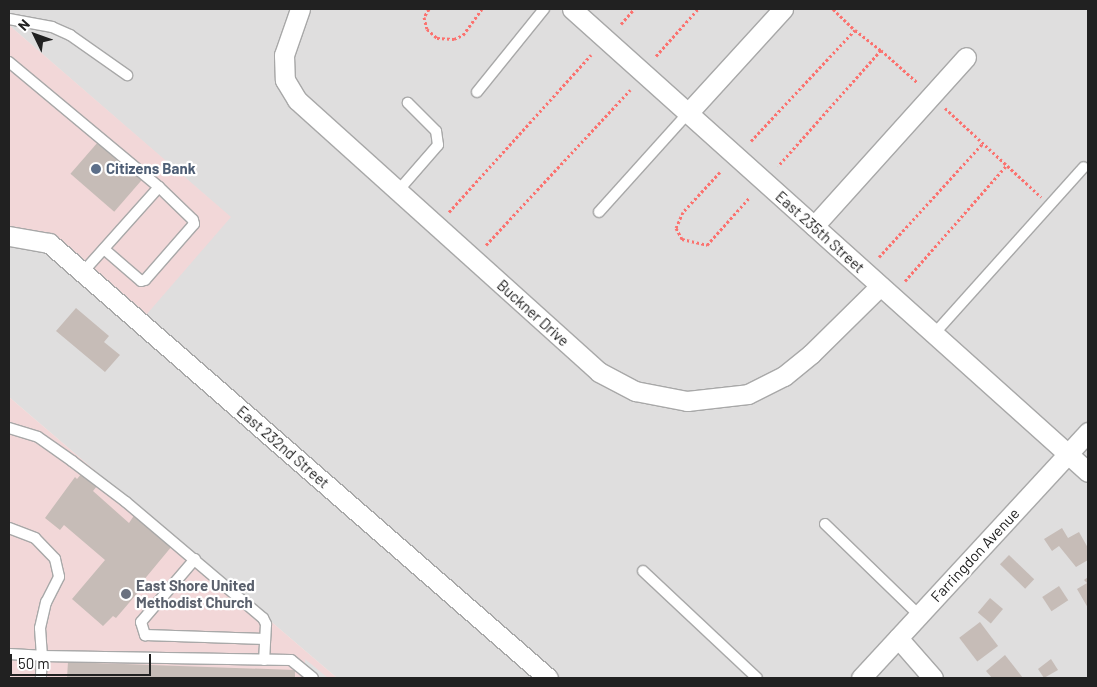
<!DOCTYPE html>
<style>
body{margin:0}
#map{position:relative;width:1097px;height:687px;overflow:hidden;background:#f1ede7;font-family:Barlow,sans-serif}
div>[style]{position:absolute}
.residential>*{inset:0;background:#dfdede}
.commercial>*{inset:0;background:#f2d7d8}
.parking>*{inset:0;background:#e1e1e1}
.building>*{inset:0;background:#c6bcb7;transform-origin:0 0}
.path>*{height:3px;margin-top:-1.5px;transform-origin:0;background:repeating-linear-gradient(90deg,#fb726f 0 2.5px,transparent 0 5px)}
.roads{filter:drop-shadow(1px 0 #a8a8a8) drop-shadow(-1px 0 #a8a8a8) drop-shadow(0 1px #a8a8a8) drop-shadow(0 -1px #a8a8a8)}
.service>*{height:10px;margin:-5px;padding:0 5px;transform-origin:5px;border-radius:5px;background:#fff}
.minor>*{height:19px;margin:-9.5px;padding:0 9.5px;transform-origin:9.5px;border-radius:9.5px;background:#fff}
.dots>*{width:14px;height:14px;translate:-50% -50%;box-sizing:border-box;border:2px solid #fff;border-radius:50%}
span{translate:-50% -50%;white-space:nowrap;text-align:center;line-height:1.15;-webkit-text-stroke:4.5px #fff;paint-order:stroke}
.service-label{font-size:15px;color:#4e5e75;font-weight:700}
.left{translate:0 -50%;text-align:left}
.street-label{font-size:15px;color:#212121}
.worship-label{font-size:15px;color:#5b616d;font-weight:700}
.frame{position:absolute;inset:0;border:10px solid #212121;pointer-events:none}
.north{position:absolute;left:10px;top:10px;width:50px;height:50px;-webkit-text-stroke:4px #fff;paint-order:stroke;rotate:312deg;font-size:14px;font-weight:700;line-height:20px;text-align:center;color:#212121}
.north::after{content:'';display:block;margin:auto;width:18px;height:22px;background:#212121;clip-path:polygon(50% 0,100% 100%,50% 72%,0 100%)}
.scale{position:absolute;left:10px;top:654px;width:141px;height:22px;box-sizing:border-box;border:2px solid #212121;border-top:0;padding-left:6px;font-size:15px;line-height:18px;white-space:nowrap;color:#212121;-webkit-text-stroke:4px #fff;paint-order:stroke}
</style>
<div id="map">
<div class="residential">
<i style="clip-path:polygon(9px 9px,1088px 9px,1088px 678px,337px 678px,9px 397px,9px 236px,230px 217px,9px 25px)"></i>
</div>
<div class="commercial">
<i style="clip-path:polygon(9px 25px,231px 217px,140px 322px,49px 243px,9px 236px)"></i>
<i style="clip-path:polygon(9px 397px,337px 678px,9px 678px)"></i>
</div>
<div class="parking">
<i style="clip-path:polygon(305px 659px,328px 678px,305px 678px)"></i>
</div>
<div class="building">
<i style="left:98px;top:142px;width:58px;height:42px;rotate:41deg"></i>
<i style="clip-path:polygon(76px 308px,109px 336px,104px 342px,120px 355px,105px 372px,56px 331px)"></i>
<i style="clip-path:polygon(82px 473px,97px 486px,93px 491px,129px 523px,135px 514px,172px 546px,138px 587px,141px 589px,116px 618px,113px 616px,103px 626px,72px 599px,105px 560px,64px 525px,60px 530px,45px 518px,75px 477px,77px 479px)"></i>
<i style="clip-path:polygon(1062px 528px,1068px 538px,1079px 532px,1088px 548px,1088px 560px,1076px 567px,1059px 546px,1052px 551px,1044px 539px)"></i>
<i style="left:1009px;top:555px;width:35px;height:13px;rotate:44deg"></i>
<i style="clip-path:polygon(1088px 577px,1088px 608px,1077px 589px,1087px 583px,1084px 580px)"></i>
<i style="left:1059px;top:586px;width:17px;height:20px;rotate:57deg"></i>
<i style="left:990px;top:598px;width:17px;height:19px;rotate:40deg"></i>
<i style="left:980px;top:622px;width:30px;height:26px;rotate:53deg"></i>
<i style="clip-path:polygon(1005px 655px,1023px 678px,992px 678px,986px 671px)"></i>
<i style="clip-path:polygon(1051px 659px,1058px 670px,1044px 678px,1038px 669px)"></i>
<i style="clip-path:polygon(68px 662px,295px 670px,295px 678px,67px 678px)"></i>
</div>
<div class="path">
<i style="left:429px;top:9px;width:9px;rotate:122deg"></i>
<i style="left:424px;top:17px;width:12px;rotate:76deg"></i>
<i style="left:427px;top:29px;width:13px;rotate:42deg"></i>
<i style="left:437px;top:38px;width:17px;rotate:3deg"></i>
<i style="left:454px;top:39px;width:10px;rotate:-24deg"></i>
<i style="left:463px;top:35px;width:32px;rotate:-54deg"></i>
<i style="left:833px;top:9px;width:30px;rotate:44deg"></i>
<i style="left:621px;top:24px;width:20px;rotate:-49deg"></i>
<i style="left:881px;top:50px;width:50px;rotate:41.7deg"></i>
<i style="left:656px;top:56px;width:63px;rotate:-48.2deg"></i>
<i style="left:945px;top:108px;width:131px;rotate:42.8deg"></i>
<i style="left:751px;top:141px;width:152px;rotate:-46.9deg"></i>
<i style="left:855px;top:30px;width:33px;rotate:38deg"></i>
<i style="left:881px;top:50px;width:155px;rotate:131.6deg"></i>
<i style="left:720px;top:172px;width:54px;rotate:132.8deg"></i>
<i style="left:683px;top:212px;width:17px;rotate:114deg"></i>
<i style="left:676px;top:228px;width:13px;rotate:61deg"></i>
<i style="left:682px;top:239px;width:26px;rotate:13deg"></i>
<i style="left:707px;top:245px;width:63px;rotate:-48.2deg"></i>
<i style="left:449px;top:212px;width:212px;rotate:-47.9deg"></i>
<i style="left:486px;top:245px;width:212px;rotate:-47.1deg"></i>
<i style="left:879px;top:257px;width:154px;rotate:-47.6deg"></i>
<i style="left:905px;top:281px;width:154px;rotate:-48.7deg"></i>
</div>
<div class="roads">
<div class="service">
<i style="left:9px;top:19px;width:44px;rotate:10.5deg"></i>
<i style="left:52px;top:27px;width:20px;rotate:24deg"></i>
<i style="left:70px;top:35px;width:70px;rotate:35.1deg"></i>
<i style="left:9px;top:62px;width:195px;rotate:39.8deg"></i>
<i style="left:159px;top:187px;width:47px;rotate:44.1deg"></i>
<i style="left:193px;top:220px;width:4px;rotate:76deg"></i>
<i style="left:194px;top:224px;width:74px;rotate:131.2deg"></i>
<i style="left:145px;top:280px;width:4px;rotate:166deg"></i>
<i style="left:141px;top:281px;width:49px;rotate:-139.1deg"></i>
<i style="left:477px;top:92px;width:107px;rotate:-51.1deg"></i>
<i style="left:398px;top:191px;width:61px;rotate:-49deg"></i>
<i style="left:438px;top:145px;width:14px;rotate:-98deg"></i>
<i style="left:436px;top:131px;width:40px;rotate:-135deg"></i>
<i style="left:599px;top:212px;width:133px;rotate:-48deg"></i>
<i style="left:83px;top:272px;width:114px;rotate:-48.2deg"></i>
<i style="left:934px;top:334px;width:224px;rotate:-48.1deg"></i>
<i style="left:9px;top:428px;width:30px;rotate:17deg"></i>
<i style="left:38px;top:437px;width:42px;rotate:35.2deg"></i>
<i style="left:72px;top:461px;width:68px;rotate:37.2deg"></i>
<i style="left:126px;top:502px;width:180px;rotate:40.3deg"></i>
<i style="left:263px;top:618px;width:7px;rotate:63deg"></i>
<i style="left:266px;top:624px;width:36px;rotate:93deg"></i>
<i style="left:825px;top:524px;width:131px;rotate:44.1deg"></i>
<i style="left:9px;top:528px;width:28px;rotate:21deg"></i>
<i style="left:35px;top:538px;width:29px;rotate:46deg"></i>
<i style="left:55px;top:559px;width:18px;rotate:77deg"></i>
<i style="left:59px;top:577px;width:28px;rotate:117deg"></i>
<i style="left:46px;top:602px;width:27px;rotate:103deg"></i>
<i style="left:40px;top:628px;width:28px;rotate:86deg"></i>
<i style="left:42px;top:656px;width:249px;rotate:0.9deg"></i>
<i style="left:291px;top:660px;width:28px;rotate:39deg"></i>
<i style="left:195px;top:559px;width:83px;rotate:130.6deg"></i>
<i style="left:141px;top:622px;width:14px;rotate:73deg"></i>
<i style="left:145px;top:635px;width:120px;rotate:1.9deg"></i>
<i style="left:643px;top:571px;width:156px;rotate:43.2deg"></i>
<i style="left:9px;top:654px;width:33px;rotate:3deg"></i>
<i style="left:42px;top:656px;width:22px;rotate:93deg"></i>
</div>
<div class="minor">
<i style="left:300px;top:9px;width:49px;rotate:109.2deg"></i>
<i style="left:284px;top:55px;width:25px;rotate:88deg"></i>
<i style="left:285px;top:80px;width:23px;rotate:59deg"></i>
<i style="left:297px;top:100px;width:406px;rotate:42deg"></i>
<i style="left:599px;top:372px;width:41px;rotate:27.8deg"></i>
<i style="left:635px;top:391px;width:53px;rotate:10.9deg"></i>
<i style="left:687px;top:401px;width:61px;rotate:-6.5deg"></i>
<i style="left:748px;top:394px;width:40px;rotate:-26.6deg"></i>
<i style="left:784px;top:376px;width:35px;rotate:-39deg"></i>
<i style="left:811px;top:354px;width:97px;rotate:-44.6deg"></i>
<i style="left:572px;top:9px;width:693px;rotate:41.9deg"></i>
<i style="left:688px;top:113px;width:141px;rotate:-47.6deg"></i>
<i style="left:814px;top:226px;width:227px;rotate:-48deg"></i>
<i style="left:9px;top:236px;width:41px;rotate:9.9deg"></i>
<i style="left:49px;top:243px;width:662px;rotate:41.08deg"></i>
<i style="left:898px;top:638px;width:53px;rotate:48.8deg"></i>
<i style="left:861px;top:678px;width:335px;rotate:-47.3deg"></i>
</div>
</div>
<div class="dots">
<i style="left:96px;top:169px;background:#5c6f8a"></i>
<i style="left:126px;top:594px;background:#6b7280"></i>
</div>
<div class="service-label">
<span class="left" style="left:106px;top:169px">Citizens Bank</span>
</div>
<div class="street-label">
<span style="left:820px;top:232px;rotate:42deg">East 235th Street</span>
<span style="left:533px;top:313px;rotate:42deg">Buckner Drive</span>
<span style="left:283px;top:447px;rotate:41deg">East 232nd Street</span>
<span style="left:975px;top:555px;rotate:-47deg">Farringdon Avenue</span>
</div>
<div class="worship-label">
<span class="left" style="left:136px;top:594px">East Shore United<br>Methodist Church</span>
</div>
<div class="frame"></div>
<div class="north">N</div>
<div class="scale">50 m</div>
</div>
